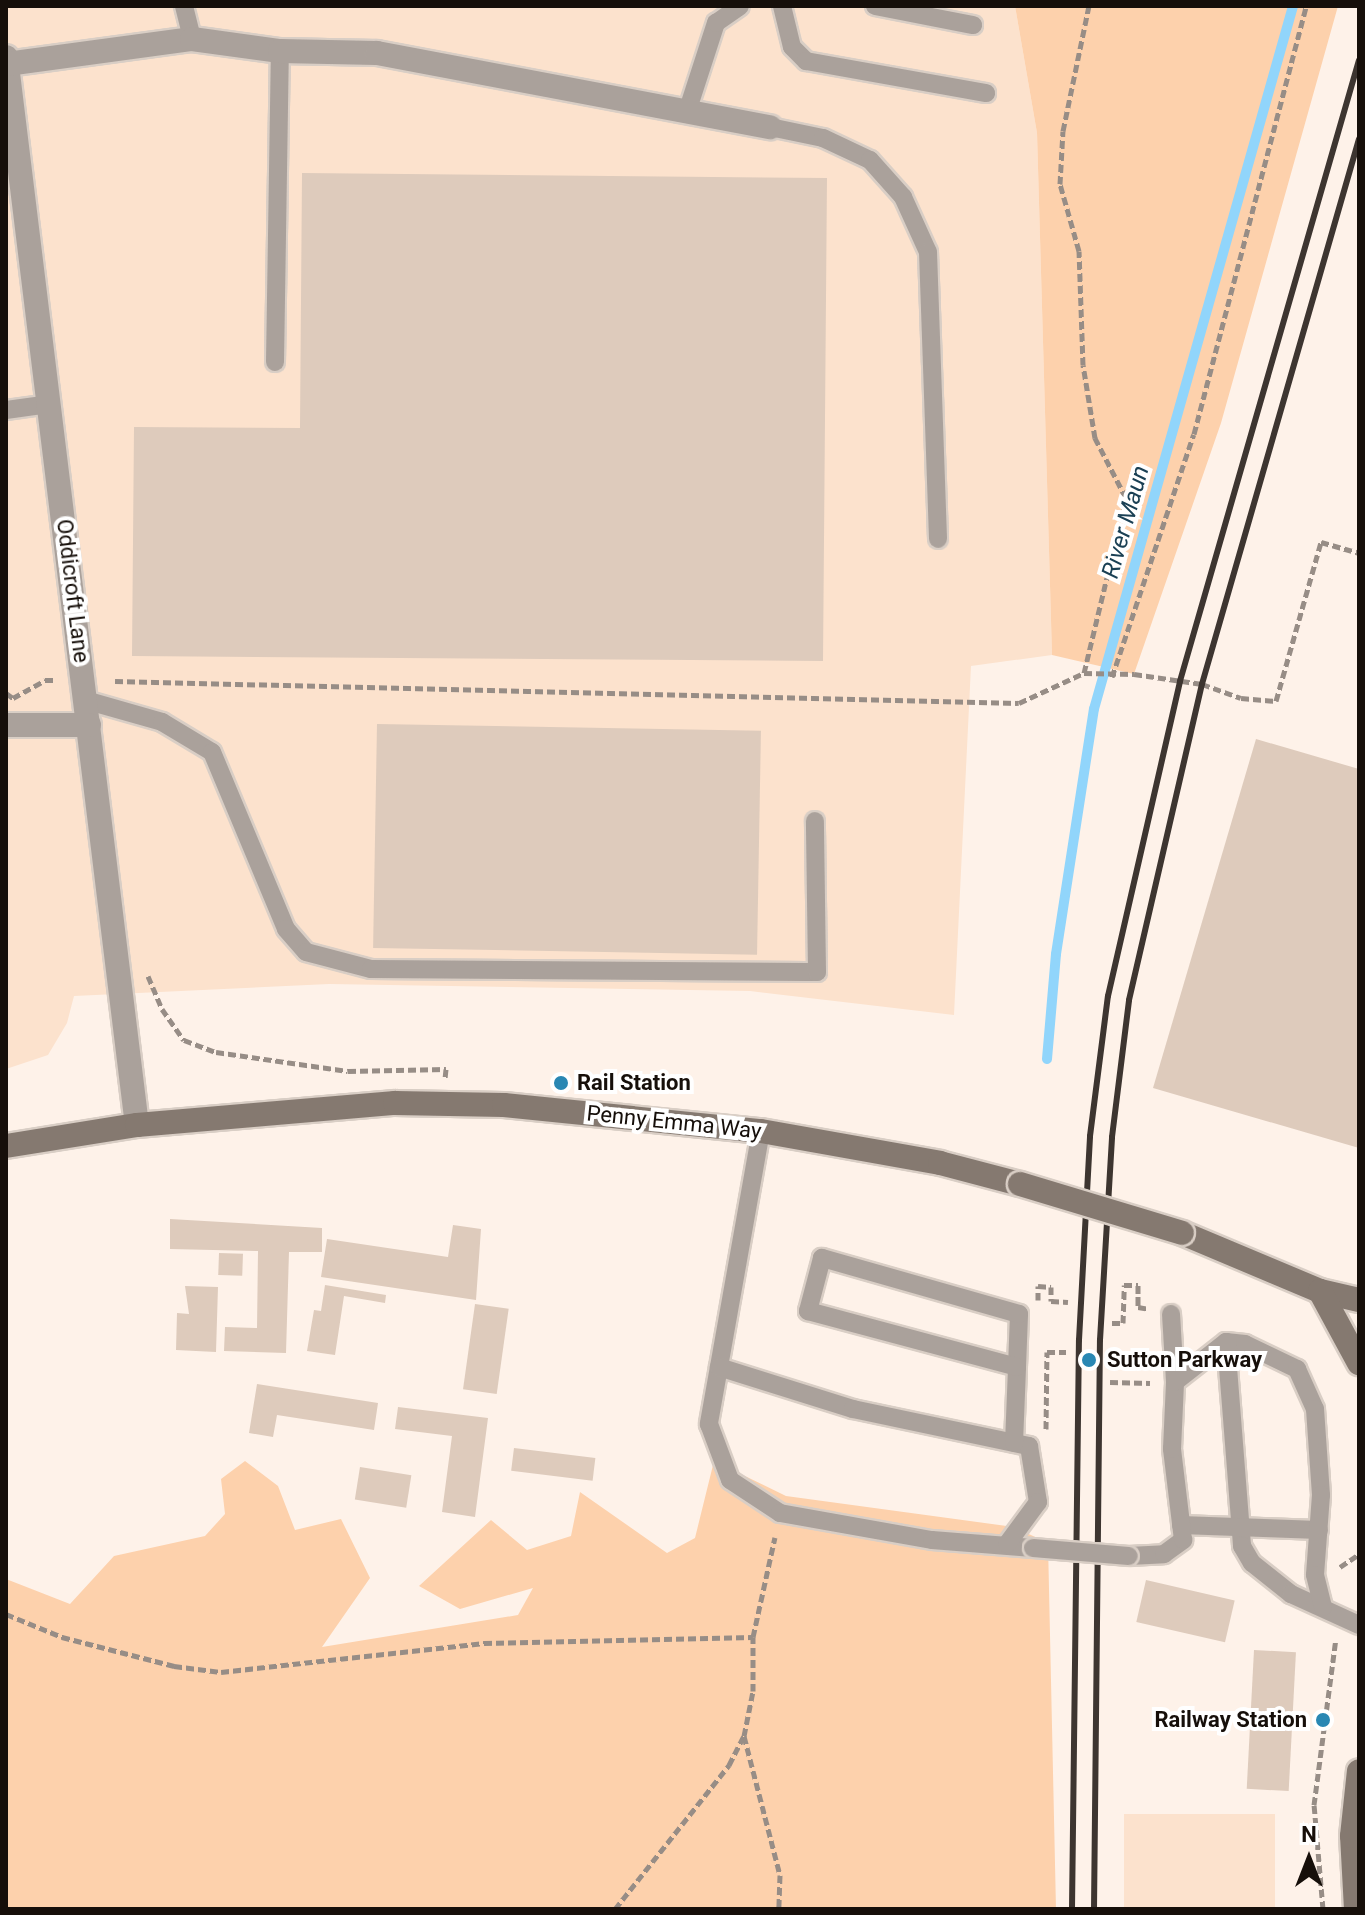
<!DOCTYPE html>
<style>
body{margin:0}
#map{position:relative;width:1365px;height:1915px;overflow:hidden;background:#fef2e9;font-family:Roboto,sans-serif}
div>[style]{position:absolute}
.built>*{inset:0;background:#fce2cd;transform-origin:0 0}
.green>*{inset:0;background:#fdd1ac}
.stream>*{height:10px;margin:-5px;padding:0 5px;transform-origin:5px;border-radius:5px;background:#91d5fb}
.building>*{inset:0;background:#decbbc;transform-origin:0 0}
.path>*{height:5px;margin-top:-2.5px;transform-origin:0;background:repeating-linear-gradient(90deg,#978d86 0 8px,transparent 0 12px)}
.roads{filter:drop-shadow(2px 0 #d9cec5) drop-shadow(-2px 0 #d9cec5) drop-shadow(0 2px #d9cec5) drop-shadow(0 -2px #d9cec5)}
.service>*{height:18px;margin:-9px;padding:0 9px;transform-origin:9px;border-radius:9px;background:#aaa19b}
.minor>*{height:24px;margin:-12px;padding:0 12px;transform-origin:12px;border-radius:12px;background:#aaa19b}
.secondary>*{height:24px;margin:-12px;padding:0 12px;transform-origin:12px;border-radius:12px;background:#857970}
.rail>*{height:6px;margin:-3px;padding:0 3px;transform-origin:3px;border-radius:3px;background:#3d3530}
.bridges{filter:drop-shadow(2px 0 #d9cec5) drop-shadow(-2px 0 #d9cec5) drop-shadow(0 2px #d9cec5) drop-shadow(0 -2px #d9cec5)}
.service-bridge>*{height:18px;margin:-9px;padding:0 9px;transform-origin:9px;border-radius:9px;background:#aaa19b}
.secondary-bridge>*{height:24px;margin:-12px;padding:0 12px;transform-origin:12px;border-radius:12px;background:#857970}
.dots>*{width:22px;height:22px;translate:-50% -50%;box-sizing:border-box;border:4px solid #fff;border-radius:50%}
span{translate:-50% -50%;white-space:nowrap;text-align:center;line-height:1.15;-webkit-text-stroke:8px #fff;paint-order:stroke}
.street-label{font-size:22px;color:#160f0a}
.poi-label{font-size:22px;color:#160f0a;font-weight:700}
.left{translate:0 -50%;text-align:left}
.right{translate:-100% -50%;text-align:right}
.water-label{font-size:24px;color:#1a4054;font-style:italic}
.frame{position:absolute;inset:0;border:8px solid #160f0a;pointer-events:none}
.north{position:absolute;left:1269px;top:1819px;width:80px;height:80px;-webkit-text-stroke:6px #fff;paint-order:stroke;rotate:0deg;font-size:22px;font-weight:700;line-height:32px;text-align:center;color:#160f0a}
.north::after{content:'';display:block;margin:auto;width:28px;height:36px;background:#160f0a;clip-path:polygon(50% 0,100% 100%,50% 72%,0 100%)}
</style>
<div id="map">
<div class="built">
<i style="clip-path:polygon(6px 6px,1015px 6px,1037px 133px,1052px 655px,971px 666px,954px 1015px,750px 991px,329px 984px,74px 996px,67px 1023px,48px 1055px,6px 1069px)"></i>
<i style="left:1124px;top:1814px;width:151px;height:95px"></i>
</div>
<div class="green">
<i style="clip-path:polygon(1015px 6px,1338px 6px,1221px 423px,1134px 674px,1052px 655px,1037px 133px)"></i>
<i style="clip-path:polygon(245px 1461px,278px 1486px,295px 1530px,341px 1519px,370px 1578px,322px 1647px,518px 1615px,533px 1588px,460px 1609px,419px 1586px,491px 1520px,527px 1550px,571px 1536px,580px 1492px,667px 1553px,695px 1538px,714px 1461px,786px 1496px,1014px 1527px,1048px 1543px,1056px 1909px,6px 1909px,6px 1579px,70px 1604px,114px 1556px,205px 1536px,225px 1514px,221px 1479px)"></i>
</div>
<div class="stream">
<i style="left:1047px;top:1059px;width:105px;rotate:-85.1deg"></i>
<i style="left:1056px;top:954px;width:248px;rotate:-81.2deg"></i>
<i style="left:1094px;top:709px;width:731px;rotate:-74.19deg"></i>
</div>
<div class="building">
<i style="clip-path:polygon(302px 173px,827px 178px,823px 661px,132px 656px,134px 427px,300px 428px)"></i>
<i style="left:377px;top:724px;width:384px;height:224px;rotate:1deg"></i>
<i style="clip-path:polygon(1256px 739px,1359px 769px,1359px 1148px,1153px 1088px)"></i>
<i style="clip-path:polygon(170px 1219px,322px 1228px,322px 1252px,289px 1252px,286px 1353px,224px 1351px,225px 1327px,257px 1328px,258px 1251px,170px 1249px)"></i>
<i style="clip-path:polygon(453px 1225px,481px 1229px,476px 1300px,321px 1277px,327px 1239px,448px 1257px)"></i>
<i style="left:219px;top:1253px;width:24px;height:22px;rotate:2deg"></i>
<i style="clip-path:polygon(325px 1285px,386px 1295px,385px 1303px,344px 1296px,335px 1355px,307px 1351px,314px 1310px,321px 1311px)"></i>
<i style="clip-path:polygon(185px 1286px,218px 1287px,216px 1352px,176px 1350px,177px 1313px,189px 1314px)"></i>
<i style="left:475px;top:1304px;width:34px;height:86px;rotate:8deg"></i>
<i style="clip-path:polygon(257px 1384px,378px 1403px,374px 1430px,277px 1415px,273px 1437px,249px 1433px)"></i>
<i style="clip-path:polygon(398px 1407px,488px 1418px,475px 1517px,442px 1512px,452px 1436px,395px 1429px)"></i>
<i style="left:514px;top:1448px;width:82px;height:23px;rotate:7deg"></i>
<i style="left:360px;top:1467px;width:52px;height:33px;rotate:9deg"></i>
<i style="left:1146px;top:1580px;width:91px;height:43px;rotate:13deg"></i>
<i style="left:1254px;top:1650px;width:42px;height:139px;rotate:3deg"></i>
</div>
<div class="path">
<i style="left:1084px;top:673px;width:180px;rotate:-76.5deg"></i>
<i style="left:1126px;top:498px;width:68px;rotate:-117.3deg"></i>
<i style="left:1095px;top:438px;width:74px;rotate:-99.3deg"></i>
<i style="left:1083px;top:365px;width:114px;rotate:-92deg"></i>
<i style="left:1079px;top:251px;width:70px;rotate:-105.8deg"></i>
<i style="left:1060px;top:184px;width:53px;rotate:-86.8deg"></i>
<i style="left:1063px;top:131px;width:128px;rotate:-78.3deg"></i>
<i style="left:1112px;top:677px;width:256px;rotate:-71.4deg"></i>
<i style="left:1194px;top:434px;width:442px;rotate:-75.3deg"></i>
<i style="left:115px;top:681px;width:904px;rotate:1.39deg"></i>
<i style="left:1019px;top:703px;width:72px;rotate:-24.8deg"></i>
<i style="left:1084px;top:673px;width:50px;rotate:1.1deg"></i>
<i style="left:1134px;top:674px;width:69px;rotate:8.4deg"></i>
<i style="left:1202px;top:684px;width:41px;rotate:19.7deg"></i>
<i style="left:1241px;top:698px;width:35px;rotate:5deg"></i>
<i style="left:1276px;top:701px;width:165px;rotate:-74.2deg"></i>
<i style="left:1321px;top:542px;width:40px;rotate:16deg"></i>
<i style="left:6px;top:693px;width:9px;rotate:36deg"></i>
<i style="left:13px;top:698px;width:37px;rotate:-29deg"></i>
<i style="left:45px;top:680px;width:12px"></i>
<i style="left:148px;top:976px;width:36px;rotate:67deg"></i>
<i style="left:162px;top:1009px;width:38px;rotate:55deg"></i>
<i style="left:184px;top:1040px;width:34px;rotate:21deg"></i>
<i style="left:216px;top:1052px;width:133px;rotate:8.2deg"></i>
<i style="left:348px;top:1071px;width:98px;rotate:-1.2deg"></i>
<i style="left:446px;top:1069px;width:10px;rotate:96deg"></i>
<i style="left:1038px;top:1300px;width:14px;rotate:-90deg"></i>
<i style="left:1038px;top:1286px;width:13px;rotate:4deg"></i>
<i style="left:1051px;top:1287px;width:14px;rotate:90deg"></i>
<i style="left:1051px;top:1301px;width:17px;rotate:3deg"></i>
<i style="left:1112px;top:1323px;width:11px"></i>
<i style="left:1123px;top:1323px;width:38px;rotate:-88deg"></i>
<i style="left:1124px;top:1285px;width:14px"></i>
<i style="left:1138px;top:1285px;width:22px;rotate:90deg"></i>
<i style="left:1138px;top:1307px;width:11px;rotate:10deg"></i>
<i style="left:1110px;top:1382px;width:40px;rotate:1.4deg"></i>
<i style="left:1046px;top:1429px;width:77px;rotate:-89.3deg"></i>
<i style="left:1047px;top:1352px;width:19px"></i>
<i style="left:1340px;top:1567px;width:23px;rotate:-34deg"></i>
<i style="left:6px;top:1614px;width:61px;rotate:22.3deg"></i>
<i style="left:62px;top:1637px;width:116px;rotate:14.5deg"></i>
<i style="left:174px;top:1666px;width:47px;rotate:7.3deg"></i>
<i style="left:221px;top:1672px;width:265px;rotate:-6.3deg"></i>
<i style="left:484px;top:1643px;width:269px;rotate:-1.3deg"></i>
<i style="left:744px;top:1736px;width:144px;rotate:75.5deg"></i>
<i style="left:780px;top:1875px;width:34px;rotate:92deg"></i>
<i style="left:615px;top:1909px;width:184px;rotate:-51.6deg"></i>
<i style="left:729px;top:1765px;width:33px;rotate:-63deg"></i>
<i style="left:744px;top:1736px;width:46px;rotate:-78.7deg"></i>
<i style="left:753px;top:1691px;width:54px;rotate:-90deg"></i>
<i style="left:753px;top:1637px;width:102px;rotate:-77.6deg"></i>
<i style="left:1323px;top:1909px;width:104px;rotate:-94.9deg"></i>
<i style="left:1314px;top:1805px;width:167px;rotate:-82.5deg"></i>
</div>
<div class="roads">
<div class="service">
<i style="left:184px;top:6px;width:34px;rotate:76deg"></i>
<i style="left:782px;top:6px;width:42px;rotate:76.3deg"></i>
<i style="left:792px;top:47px;width:20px;rotate:45deg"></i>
<i style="left:806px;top:61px;width:183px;rotate:10.1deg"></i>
<i style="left:875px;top:6px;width:100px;rotate:11deg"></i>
<i style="left:687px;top:112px;width:94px;rotate:-72deg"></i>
<i style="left:716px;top:23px;width:29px;rotate:-35deg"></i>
<i style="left:770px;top:127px;width:54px;rotate:11.7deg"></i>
<i style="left:823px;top:138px;width:52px;rotate:25.1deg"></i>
<i style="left:870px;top:160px;width:50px;rotate:48.3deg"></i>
<i style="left:903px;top:197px;width:60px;rotate:65.6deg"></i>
<i style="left:928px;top:252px;width:287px;rotate:88deg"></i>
<i style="left:275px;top:362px;width:311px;rotate:-89.1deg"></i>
<i style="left:6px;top:410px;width:43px;rotate:-7.9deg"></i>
<i style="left:85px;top:700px;width:80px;rotate:15.9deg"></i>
<i style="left:162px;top:722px;width:58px;rotate:31deg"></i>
<i style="left:212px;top:752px;width:192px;rotate:67.3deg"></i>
<i style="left:286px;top:929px;width:30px;rotate:49deg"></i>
<i style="left:306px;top:952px;width:67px;rotate:14.7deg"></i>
<i style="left:371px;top:969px;width:446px;rotate:0.4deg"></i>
<i style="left:817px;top:972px;width:151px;rotate:-90.8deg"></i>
<i style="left:761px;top:1131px;width:298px;rotate:100.1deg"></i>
<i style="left:709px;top:1424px;width:60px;rotate:69.4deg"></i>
<i style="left:730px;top:1480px;width:60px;rotate:33.4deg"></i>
<i style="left:780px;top:1513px;width:154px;rotate:10.1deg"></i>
<i style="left:932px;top:1540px;width:101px;rotate:4.5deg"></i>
<i style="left:1171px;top:1314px;width:68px;rotate:86.6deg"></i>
<i style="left:1226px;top:1342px;width:205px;rotate:85.5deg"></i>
<i style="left:1242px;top:1546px;width:20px;rotate:60deg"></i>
<i style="left:1252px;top:1563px;width:50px;rotate:38.5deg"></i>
<i style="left:1291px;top:1594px;width:75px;rotate:24.5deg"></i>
<i style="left:719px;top:1367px;width:140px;rotate:17.4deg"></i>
<i style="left:853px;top:1409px;width:180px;rotate:11.9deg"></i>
<i style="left:1029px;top:1446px;width:57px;rotate:80.9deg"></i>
<i style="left:1038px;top:1502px;width:52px;rotate:126.4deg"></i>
<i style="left:1014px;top:1443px;width:76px;rotate:-87.7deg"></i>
<i style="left:1017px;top:1367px;width:53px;rotate:-87.8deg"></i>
<i style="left:1019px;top:1314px;width:205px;rotate:-164.1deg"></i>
<i style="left:822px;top:1258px;width:55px;rotate:104.8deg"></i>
<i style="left:808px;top:1311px;width:216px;rotate:15deg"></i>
<i style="left:1181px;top:1525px;width:138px;rotate:2.1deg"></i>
<i style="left:1129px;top:1556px;width:35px;rotate:-3deg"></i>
<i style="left:1164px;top:1554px;width:24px;rotate:-36deg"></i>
<i style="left:1183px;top:1540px;width:92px;rotate:-96.9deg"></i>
<i style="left:1172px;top:1449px;width:67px;rotate:-87.4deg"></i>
<i style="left:1175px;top:1382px;width:65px;rotate:-38.1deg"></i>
<i style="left:1226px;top:1342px;width:19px;rotate:6deg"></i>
<i style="left:1245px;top:1344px;width:58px;rotate:25.7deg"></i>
<i style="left:1297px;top:1369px;width:44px;rotate:65.8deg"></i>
<i style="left:1315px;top:1409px;width:86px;rotate:86deg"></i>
<i style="left:1321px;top:1495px;width:80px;rotate:94.3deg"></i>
<i style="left:1315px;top:1575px;width:33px;rotate:76deg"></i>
</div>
<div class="minor">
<i style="left:6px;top:57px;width:1076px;rotate:83.01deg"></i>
<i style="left:7px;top:64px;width:187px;rotate:-7.7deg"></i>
<i style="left:192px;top:39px;width:89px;rotate:7.8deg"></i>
<i style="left:280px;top:51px;width:97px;rotate:1.2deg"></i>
<i style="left:377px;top:53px;width:400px;rotate:10.7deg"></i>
<i style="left:6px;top:725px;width:83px"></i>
</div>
<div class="secondary">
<i style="left:6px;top:1146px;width:133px;rotate:-9.1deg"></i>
<i style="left:137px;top:1125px;width:259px;rotate:-4.9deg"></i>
<i style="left:395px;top:1103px;width:109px;rotate:1.1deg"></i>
<i style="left:504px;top:1105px;width:258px;rotate:5.8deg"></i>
<i style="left:761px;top:1131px;width:182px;rotate:10.1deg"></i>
<i style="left:940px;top:1163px;width:83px;rotate:14.7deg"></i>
<i style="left:1182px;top:1233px;width:150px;rotate:22.8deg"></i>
<i style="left:1320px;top:1291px;width:40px;rotate:13deg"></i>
<i style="left:1320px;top:1291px;width:82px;rotate:61.6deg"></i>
<i style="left:1356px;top:1909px;width:73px;rotate:-93.1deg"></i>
<i style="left:1352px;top:1836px;width:65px;rotate:-83.9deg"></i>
</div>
</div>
<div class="rail">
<i style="left:1072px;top:1909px;width:569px;rotate:-89.3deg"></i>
<i style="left:1079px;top:1340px;width:204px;rotate:-86.9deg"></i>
<i style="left:1090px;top:1136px;width:141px;rotate:-82.7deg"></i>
<i style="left:1108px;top:996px;width:323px;rotate:-77.1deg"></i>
<i style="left:1180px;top:681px;width:646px;rotate:-73.92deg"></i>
<i style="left:1094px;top:1909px;width:569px;rotate:-89.4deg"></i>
<i style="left:1100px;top:1340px;width:203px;rotate:-86.6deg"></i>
<i style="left:1112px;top:1137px;width:138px;rotate:-82.9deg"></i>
<i style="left:1129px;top:1000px;width:324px;rotate:-77deg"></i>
<i style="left:1202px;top:684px;width:567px;rotate:-73.93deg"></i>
</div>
<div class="bridges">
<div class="service-bridge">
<i style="left:1033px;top:1548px;width:96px;rotate:4.8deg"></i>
</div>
<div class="secondary-bridge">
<i style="left:1020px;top:1184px;width:169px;rotate:16.8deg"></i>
</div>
</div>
<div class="dots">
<i style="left:561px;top:1083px;background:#2987b3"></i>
<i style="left:1089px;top:1360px;background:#2987b3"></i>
<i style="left:1323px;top:1720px;background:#2987b3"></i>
</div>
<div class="street-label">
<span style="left:73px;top:591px;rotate:83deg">Oddicroft Lane</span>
<span style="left:674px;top:1122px;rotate:6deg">Penny Emma Way</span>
</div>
<div class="poi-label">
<span class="left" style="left:577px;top:1083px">Rail Station</span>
<span class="left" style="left:1107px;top:1360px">Sutton Parkway</span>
<span class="right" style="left:1307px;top:1720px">Railway Station</span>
</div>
<div class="water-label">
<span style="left:1126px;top:522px;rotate:-74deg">River Maun</span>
</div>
<div class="frame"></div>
<div class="north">N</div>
</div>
